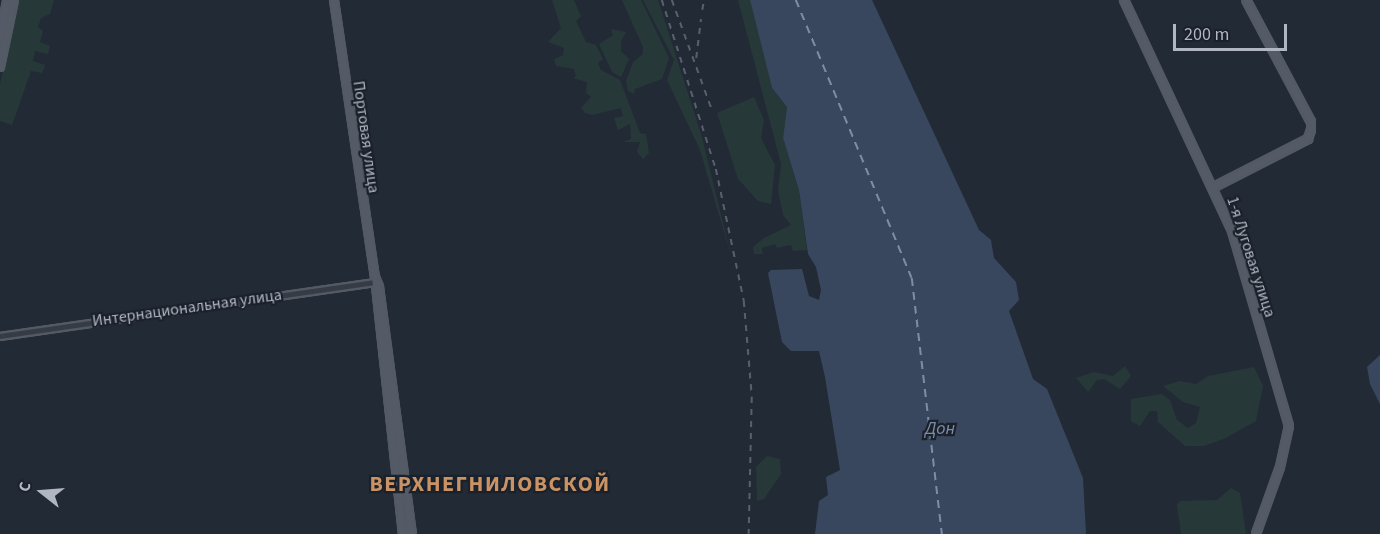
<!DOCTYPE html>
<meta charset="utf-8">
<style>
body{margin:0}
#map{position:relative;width:1380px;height:534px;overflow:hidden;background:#222a36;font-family:"Source Sans 3",sans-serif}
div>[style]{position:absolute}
.green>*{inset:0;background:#273839}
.water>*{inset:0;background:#39475e}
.ferry>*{height:1.5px;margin-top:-0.75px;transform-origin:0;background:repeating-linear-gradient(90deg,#7b8da9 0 8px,transparent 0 14px)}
.roads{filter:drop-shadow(2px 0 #535a64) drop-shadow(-2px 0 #535a64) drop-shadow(0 2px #535a64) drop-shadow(0 -2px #535a64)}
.minor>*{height:4.5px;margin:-2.25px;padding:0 2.25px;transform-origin:2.25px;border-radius:2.25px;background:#363c46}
.major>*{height:6px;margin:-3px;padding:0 3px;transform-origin:3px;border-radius:3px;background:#545b66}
.rail>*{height:1.5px;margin-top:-0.75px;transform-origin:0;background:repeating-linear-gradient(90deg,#58606d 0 6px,transparent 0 12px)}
span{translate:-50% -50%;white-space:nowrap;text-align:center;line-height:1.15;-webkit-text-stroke:4.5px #1b212b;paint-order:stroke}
.street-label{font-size:16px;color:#b0b7c3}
.water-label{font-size:18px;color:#7b8da9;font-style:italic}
.district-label{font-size:22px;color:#c99365;font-weight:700;letter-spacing:1.5px}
.north{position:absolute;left:12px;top:462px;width:60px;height:60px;-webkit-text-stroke:4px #1b212b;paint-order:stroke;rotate:287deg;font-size:16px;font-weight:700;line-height:24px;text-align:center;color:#b0b7c3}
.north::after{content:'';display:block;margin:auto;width:21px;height:27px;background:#b0b7c3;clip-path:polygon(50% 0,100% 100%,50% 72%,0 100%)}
.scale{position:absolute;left:1173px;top:24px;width:114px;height:27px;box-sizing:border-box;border:3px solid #b0b7c3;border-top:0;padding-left:8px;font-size:18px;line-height:21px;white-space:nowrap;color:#b0b7c3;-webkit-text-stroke:4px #1b212b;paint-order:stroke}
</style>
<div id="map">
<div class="green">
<i style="clip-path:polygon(18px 0,54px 0,50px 14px,41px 18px,38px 27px,43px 31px,40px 42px,50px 46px,48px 54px,35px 51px,33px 61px,45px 65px,42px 73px,31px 71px,12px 125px,0 121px,0 84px)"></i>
<i style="clip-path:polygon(552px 0,574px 0,581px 16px,576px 21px,586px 42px,596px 45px,603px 59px,598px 63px,601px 70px,620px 80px,640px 133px,646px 134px,649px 153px,643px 159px,637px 152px,640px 142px,623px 142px,631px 139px,630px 124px,618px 130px,614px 118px,623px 116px,621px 108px,592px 115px,585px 113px,581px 108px,591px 97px,586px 93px,587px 82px,573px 78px,576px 76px,574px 69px,556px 66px,554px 59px,563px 55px,564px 48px,548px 42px,561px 28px)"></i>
<i style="clip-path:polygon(622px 0,641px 0,669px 58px,662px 79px,635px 89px,634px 94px,628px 91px,626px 81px,633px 62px,643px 54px,643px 47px)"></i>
<i style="clip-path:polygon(643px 0,658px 0,702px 137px,731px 256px,700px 150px,667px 80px,674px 60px)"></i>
<i style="clip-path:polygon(738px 0,750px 0,772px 88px,787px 107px,783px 138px,799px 190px,807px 250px,793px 251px,791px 245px,777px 248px,775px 244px,762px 248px,763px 254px,754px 254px,753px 247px,764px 238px,791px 225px,783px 215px,778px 190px,781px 164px)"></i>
<i style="clip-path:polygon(611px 29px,626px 32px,621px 41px,621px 51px,629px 59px,621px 77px,612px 72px,599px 44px,613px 35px)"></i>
<i style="clip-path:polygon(754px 97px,764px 120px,761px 138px,775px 165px,771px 204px,758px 201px,738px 179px,717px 113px)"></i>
<i style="clip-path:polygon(1125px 366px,1131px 376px,1120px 389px,1104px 379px,1097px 380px,1088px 392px,1076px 378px,1094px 372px,1113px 376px)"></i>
<i style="clip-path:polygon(1254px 367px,1263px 386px,1256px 421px,1226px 438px,1204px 446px,1185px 446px,1158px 422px,1157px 411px,1150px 411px,1140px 426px,1131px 421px,1131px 399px,1162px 394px,1170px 400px,1177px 420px,1188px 428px,1196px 423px,1200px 407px,1183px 402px,1163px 386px,1180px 381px,1196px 384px,1208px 376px)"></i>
<i style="clip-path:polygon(767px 456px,780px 459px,781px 474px,764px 499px,757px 501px,756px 467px)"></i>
<i style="clip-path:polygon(1231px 488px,1240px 493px,1246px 534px,1181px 534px,1177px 505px,1180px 501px,1217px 500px)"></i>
</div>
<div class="water">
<i style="clip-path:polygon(750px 0,872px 0,979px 230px,991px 240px,994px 258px,1016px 282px,1019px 300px,1009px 311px,1033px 379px,1047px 389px,1083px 478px,1086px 534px,815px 534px,819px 501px,828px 495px,826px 477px,840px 470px,825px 377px,819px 351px,791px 351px,782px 342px,768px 273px,771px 270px,802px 269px,809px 296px,819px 300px,821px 290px,816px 267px,808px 254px,799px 190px,783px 138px,787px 107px,772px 88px)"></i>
<i style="clip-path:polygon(1380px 355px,1380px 404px,1370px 384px,1367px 367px)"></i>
</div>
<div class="ferry">
<i style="left:796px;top:0;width:301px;rotate:67.4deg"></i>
<i style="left:912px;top:278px;width:258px;rotate:83.3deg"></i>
</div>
<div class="roads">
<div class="minor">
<i style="left:0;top:336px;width:378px;rotate:-8.2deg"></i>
</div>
<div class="major">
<i style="left:334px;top:0;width:280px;rotate:81.6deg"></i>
<i style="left:375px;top:277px;width:259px;rotate:83.8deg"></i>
<i style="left:1124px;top:0;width:255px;rotate:64.9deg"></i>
<i style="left:1232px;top:231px;width:203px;rotate:73.7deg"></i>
<i style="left:1289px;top:426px;width:42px;rotate:102.4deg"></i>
<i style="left:1280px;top:467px;width:71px;rotate:109.7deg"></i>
<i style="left:0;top:37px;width:38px;rotate:-79deg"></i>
<i style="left:0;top:67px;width:68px;rotate:-78.2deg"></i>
<i style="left:1214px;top:187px;width:106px;rotate:-27.1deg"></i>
<i style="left:1308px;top:139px;width:9px;rotate:-72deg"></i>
<i style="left:1311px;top:130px;width:8px;rotate:-90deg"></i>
<i style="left:1311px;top:122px;width:138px;rotate:-118deg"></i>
<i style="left:375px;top:277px;width:11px;rotate:68deg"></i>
<i style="left:379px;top:287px;width:249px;rotate:82.4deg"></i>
</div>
</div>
<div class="rail">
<i style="left:662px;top:0;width:177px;rotate:72.3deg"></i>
<i style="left:716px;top:169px;width:135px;rotate:78deg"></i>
<i style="left:744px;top:301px;width:96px;rotate:85.2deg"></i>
<i style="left:752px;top:397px;width:137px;rotate:91.3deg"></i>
<i style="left:672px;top:0;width:117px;rotate:70deg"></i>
<i style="left:702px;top:10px;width:10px;rotate:-79deg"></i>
<i style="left:696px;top:58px;width:39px;rotate:-83deg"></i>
</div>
<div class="street-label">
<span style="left:366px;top:137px;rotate:82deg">Портовая улица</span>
<span style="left:1251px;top:257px;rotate:72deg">1-я Луговая улица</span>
<span style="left:187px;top:308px;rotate:-8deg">Интернациональная улица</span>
</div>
<div class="water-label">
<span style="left:940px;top:429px">Дон</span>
</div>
<div class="district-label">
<span style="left:490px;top:485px">ВЕРХНЕГНИЛОВСКОЙ</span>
</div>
<div class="north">С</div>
<div class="scale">200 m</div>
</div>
